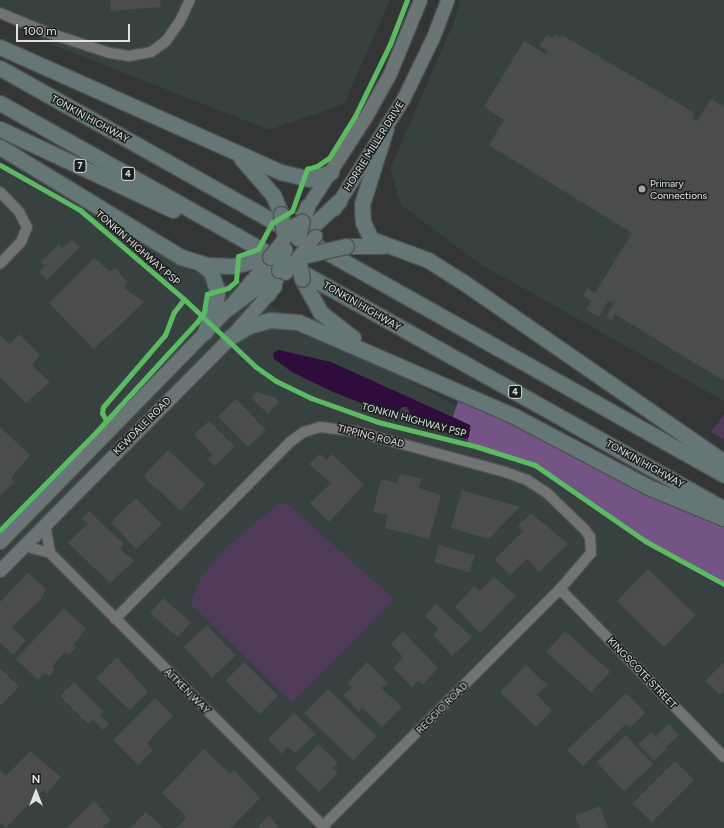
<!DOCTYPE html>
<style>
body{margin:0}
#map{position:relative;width:724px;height:828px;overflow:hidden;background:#343635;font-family:Figtree,sans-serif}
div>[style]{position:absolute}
.built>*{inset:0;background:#364140}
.green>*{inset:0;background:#4f3b59}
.forest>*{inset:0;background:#745385}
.water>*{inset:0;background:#2e0c3c}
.building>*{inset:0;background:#4b4d4d;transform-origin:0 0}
.roads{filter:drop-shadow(1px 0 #505151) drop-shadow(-1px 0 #505151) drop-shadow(0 1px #505151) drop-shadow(0 -1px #505151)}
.minor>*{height:10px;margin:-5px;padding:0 5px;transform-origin:5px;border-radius:5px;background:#727474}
.major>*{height:13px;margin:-6.5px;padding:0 6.5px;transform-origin:6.5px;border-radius:6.5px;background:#6a7675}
.highway>*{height:15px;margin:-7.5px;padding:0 7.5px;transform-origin:7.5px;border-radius:7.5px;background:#647776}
.bridges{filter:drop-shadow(1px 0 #505151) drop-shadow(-1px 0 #505151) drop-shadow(0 1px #505151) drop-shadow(0 -1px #505151)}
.major-bridge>*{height:13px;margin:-6.5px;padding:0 6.5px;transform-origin:6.5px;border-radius:6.5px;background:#6a7675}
.highway-bridge>*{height:15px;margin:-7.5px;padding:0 7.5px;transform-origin:7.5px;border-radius:7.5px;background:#647776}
.cycleway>*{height:5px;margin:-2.5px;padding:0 2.5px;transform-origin:2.5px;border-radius:2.5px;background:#5cba63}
.dots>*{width:11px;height:11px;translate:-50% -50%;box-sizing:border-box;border:2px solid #1c1e1e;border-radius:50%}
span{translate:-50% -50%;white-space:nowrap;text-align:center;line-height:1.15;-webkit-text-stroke:3px #1c1e1e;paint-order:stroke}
.shield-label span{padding:1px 3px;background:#1c1e1e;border:1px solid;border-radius:3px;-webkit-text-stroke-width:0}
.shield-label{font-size:9px;color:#e0e3e2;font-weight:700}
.street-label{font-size:10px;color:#e0e3e2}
.poi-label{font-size:10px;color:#e0e3e2}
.left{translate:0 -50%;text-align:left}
.north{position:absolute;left:16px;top:772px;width:40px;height:40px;-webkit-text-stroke:3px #1c1e1e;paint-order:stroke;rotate:0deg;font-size:11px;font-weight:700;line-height:16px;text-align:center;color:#e0e3e2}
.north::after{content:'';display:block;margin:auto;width:14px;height:18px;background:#e0e3e2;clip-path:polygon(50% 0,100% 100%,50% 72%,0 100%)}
.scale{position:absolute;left:16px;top:24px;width:114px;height:18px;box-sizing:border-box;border:2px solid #e0e3e2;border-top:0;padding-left:5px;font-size:12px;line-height:14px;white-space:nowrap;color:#e0e3e2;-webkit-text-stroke:3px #1c1e1e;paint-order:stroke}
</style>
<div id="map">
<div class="built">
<i style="clip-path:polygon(0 0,390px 0,344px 104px,269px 130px,56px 46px,0 18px)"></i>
<i style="clip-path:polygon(460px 0,724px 0,724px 401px,480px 264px,401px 205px,390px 169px,454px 22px)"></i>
<i style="clip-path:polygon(0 161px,587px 476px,724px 562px,724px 828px,0 828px)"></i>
</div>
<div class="green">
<i style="clip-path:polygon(724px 414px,724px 440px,711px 432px)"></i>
<i style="clip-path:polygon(285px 503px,290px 506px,394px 599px,292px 703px,190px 603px,202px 576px,226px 548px,277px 505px)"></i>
</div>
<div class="forest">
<i style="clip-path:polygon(459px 398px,516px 422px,637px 487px,724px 527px,724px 584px,645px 541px,535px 465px,467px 444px,471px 426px,453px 417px)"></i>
</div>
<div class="water">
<i style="clip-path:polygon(279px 350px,331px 362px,470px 425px,469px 437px,466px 439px,415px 422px,407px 407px,403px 407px,392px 415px,333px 392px,292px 372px,274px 359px,273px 353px)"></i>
</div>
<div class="building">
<i style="clip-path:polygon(110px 0,160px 0,161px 7px,111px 11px)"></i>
<i style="clip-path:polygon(555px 34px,560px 37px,562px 35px,695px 113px,692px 118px,697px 121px,711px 99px,724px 107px,724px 381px,615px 314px,611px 321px,606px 317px,614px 303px,608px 301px,599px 317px,586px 310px,591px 301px,583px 296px,587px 288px,595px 293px,632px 233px,489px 145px,504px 120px,484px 107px,524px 41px,546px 54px,548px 51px,539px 46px,547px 35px,552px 38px)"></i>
<i style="clip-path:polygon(72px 240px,80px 247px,47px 280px,39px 272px,45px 266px,41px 262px,59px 244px,62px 248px)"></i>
<i style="clip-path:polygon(94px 258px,110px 271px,115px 268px,127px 282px,124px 288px,144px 302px,94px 349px,49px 303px)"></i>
<i style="clip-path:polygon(19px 334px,40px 355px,32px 365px,50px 382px,26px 403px,0 377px,0 335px,10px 344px)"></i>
<i style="clip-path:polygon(256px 392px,274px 397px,279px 402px,268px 414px,251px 398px)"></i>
<i style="left:236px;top:399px;width:43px;height:25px;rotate:46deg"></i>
<i style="clip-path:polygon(209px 421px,235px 447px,215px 466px,208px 459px,212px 455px,194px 434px)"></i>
<i style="clip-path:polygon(0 427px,30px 455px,11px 478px,15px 482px,0 496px)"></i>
<i style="left:168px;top:450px;width:51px;height:36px;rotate:43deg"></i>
<i style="clip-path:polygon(320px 454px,327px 460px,332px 454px,364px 485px,329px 522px,310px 503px,331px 483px,309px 464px)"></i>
<i style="clip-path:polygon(400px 474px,422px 479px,419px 488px,441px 495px,429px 539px,385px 528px,388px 515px,373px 512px,381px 479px,397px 483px)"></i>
<i style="clip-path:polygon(462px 490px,520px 507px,489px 539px,451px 528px)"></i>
<i style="left:136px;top:498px;width:37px;height:35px;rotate:46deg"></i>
<i style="clip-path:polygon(89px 511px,124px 544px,120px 549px,134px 561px,110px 583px,68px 543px,88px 524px,82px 519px)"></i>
<i style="clip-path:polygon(531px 513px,568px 544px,539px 572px,527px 559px,510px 575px,494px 560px,523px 531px,518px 526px)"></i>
<i style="left:439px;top:545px;width:37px;height:18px;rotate:16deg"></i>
<i style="left:648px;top:569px;width:66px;height:45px;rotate:44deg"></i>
<i style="clip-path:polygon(28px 573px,46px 589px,41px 599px,12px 627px,26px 640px,13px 655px,0 642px,0 602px)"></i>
<i style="clip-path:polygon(494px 577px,516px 596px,480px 633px,455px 607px,474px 586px,480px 591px)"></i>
<i style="left:163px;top:598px;width:37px;height:20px;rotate:41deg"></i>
<i style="clip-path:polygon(436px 604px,472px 637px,452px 656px,433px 635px,439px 629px,425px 616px)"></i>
<i style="clip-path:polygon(64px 608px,86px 629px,73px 645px,76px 648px,69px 655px,65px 652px,52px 666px,55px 669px,49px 676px,45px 673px,38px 680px,16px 659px)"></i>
<i style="left:207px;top:625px;width:42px;height:32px;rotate:47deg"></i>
<i style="clip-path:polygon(403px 631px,438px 668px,423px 685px,418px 681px,412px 687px,393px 668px,403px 657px,391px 644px)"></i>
<i style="left:565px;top:631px;width:61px;height:28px;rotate:42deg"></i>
<i style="clip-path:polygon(117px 657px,148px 692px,130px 710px,96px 678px)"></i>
<i style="left:244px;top:662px;width:48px;height:26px;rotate:45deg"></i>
<i style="clip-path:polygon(367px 662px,388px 683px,381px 688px,402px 707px,382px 727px,362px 708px,359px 712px,343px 695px,352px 687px,347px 683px)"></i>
<i style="clip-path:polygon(724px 662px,724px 691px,720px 695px,705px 681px)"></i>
<i style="clip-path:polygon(526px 665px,547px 685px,537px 695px,552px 710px,536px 727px,500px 692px)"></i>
<i style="clip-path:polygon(0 668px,19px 687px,0 706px)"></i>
<i style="clip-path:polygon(74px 682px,104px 712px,100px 715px,109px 724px,103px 730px,93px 720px,88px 724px,60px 696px)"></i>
<i style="left:328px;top:689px;width:68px;height:34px;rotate:44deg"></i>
<i style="clip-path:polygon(626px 693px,645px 713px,630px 728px,626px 724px,583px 766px,567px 750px)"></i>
<i style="clip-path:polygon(155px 698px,173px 716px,147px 743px,153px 750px,138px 765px,113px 740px)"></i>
<i style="clip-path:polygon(294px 713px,316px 734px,295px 753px,288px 747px,282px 754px,268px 739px)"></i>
<i style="left:669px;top:724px;width:15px;height:18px;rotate:48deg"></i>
<i style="left:651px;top:732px;width:23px;height:18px;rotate:47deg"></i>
<i style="left:626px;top:735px;width:40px;height:40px;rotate:47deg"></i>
<i style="clip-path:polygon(318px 744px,338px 763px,332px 768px,338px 773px,319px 792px,295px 768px)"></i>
<i style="clip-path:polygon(204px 749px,230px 774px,234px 770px,260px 798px,231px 828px,176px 828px,187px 817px,162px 793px)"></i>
<i style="clip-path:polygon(30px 751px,61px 777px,47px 793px,44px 789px,6px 828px,0 823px,0 770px,6px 776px)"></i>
<i style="left:675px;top:761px;width:27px;height:60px;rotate:45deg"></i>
<i style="clip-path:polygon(94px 801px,111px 820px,102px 828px,67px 828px)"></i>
<i style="clip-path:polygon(600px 806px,608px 828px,580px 828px,575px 816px)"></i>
<i style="clip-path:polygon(146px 812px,163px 828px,130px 828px)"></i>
<i style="clip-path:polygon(269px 815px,279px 828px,257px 828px)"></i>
</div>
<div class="roads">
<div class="minor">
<i style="left:0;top:13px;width:50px;rotate:22.4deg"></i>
<i style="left:46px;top:32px;width:67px;rotate:18.2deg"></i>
<i style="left:110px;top:53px;width:19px;rotate:9deg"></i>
<i style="left:129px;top:56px;width:22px;rotate:-10deg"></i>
<i style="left:151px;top:52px;width:19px;rotate:-36deg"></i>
<i style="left:166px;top:41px;width:24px;rotate:-55deg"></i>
<i style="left:180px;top:21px;width:23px;rotate:-65deg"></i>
<i style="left:0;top:192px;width:28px;rotate:46deg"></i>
<i style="left:19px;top:212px;width:17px;rotate:62deg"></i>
<i style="left:27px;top:227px;width:16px;rotate:112deg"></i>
<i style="left:21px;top:242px;width:30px;rotate:134deg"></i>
<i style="left:45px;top:524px;width:29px;rotate:80deg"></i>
<i style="left:24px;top:546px;width:27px;rotate:15deg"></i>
<i style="left:50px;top:553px;width:389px;rotate:45deg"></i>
<i style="left:560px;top:589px;width:235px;rotate:45.7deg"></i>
<i style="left:115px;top:619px;width:249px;rotate:-45.3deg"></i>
<i style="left:290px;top:442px;width:17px;rotate:-36deg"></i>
<i style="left:304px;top:432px;width:17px;rotate:-17deg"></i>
<i style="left:320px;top:427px;width:38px;rotate:7deg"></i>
<i style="left:358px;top:432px;width:152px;rotate:15.2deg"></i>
<i style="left:505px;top:472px;width:23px;rotate:20deg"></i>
<i style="left:527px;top:480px;width:24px;rotate:33deg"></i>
<i style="left:547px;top:493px;width:53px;rotate:44.2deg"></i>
<i style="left:585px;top:530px;width:9px;rotate:54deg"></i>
<i style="left:590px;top:537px;width:16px;rotate:86deg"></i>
<i style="left:591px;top:553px;width:48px;rotate:130.7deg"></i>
<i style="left:560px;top:589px;width:335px;rotate:135deg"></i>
</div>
<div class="major">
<i style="left:334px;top:209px;width:130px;rotate:-57.9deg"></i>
<i style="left:403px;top:99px;width:69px;rotate:-64.2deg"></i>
<i style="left:433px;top:37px;width:40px;rotate:-69deg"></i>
<i style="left:302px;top:215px;width:118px;rotate:-57.1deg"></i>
<i style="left:366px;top:116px;width:49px;rotate:-60.8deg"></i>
<i style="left:390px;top:73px;width:79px;rotate:-67.7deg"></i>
<i style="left:0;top:542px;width:327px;rotate:-45.7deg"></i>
<i style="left:228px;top:308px;width:59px;rotate:-49.8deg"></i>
<i style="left:0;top:570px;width:321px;rotate:-45.3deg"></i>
<i style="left:226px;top:342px;width:74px;rotate:-48.8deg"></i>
</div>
<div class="highway">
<i style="left:0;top:47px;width:308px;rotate:24deg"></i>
<i style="left:281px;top:172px;width:30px;rotate:14deg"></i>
<i style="left:310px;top:179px;width:22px;rotate:-18deg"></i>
<i style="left:0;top:68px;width:335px;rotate:29.3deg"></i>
<i style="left:0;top:103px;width:830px;rotate:29.28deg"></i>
<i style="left:386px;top:128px;width:80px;rotate:107.5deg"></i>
<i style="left:362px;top:204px;width:18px;rotate:87deg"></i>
<i style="left:363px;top:222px;width:19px;rotate:65deg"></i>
<i style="left:371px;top:239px;width:61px;rotate:20.2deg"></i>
<i style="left:428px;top:260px;width:41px;rotate:32.2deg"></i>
<i style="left:463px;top:282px;width:317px;rotate:34.6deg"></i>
<i style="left:0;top:129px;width:191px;rotate:25.1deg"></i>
<i style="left:0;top:147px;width:212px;rotate:31.3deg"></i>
<i style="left:181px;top:257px;width:27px;rotate:17deg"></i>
<i style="left:207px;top:265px;width:26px;rotate:2deg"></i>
<i style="left:233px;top:266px;width:38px;rotate:-14deg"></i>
<i style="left:241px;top:158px;width:49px;rotate:49.1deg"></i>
<i style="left:273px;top:195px;width:21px;rotate:67deg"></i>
<i style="left:302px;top:221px;width:15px;rotate:-70deg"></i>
<i style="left:302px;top:236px;width:51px;rotate:-43.4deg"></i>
<i style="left:346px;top:246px;width:36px"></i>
<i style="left:318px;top:247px;width:466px;rotate:29.3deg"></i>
<i style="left:200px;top:263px;width:14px;rotate:39deg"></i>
<i style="left:211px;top:272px;width:20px;rotate:72deg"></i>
<i style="left:217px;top:291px;width:12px;rotate:95deg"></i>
<i style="left:216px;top:303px;width:31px;rotate:111deg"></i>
<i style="left:302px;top:279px;width:38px;rotate:61deg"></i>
<i style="left:320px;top:312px;width:42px;rotate:38.2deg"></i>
<i style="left:268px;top:294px;width:25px;rotate:-64deg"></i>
<i style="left:228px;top:308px;width:64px;rotate:-36.7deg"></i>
<i style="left:230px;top:337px;width:22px;rotate:-30deg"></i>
<i style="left:249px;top:326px;width:22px;rotate:-16deg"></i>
<i style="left:270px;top:320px;width:28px;rotate:4deg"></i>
<i style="left:298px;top:322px;width:236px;rotate:23.5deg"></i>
<i style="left:514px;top:416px;width:149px;rotate:27.9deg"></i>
<i style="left:646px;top:486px;width:83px;rotate:22.6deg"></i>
</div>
</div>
<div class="bridges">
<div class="major-bridge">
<i style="left:270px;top:256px;width:41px;rotate:-52deg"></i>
<i style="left:285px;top:273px;width:48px;rotate:-51deg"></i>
</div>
<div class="highway-bridge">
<i style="left:281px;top:214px;width:19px;rotate:81deg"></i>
<i style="left:298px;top:238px;width:17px;rotate:-77deg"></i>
<i style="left:307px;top:255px;width:40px;rotate:-13deg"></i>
<i style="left:270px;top:257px;width:16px;rotate:-27deg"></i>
<i style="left:299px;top:264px;width:15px;rotate:79deg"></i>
<i style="left:279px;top:270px;width:12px;rotate:-70deg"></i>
</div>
</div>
<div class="cycleway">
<i style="left:0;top:165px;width:92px;rotate:29.4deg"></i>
<i style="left:80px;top:210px;width:137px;rotate:40.6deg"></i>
<i style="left:184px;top:299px;width:99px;rotate:43.4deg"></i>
<i style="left:256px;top:367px;width:24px;rotate:35deg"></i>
<i style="left:276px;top:381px;width:39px;rotate:26deg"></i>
<i style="left:311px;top:398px;width:71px;rotate:19.7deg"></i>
<i style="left:378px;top:422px;width:103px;rotate:14deg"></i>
<i style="left:478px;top:447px;width:60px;rotate:17.5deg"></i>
<i style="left:535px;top:465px;width:134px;rotate:34.6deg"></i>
<i style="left:645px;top:541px;width:90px;rotate:28.6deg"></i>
<i style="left:106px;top:420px;width:8px;rotate:-120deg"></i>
<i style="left:102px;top:413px;width:6px;rotate:-81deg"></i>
<i style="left:103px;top:407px;width:95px;rotate:-49.3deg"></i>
<i style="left:165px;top:335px;width:25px;rotate:-69deg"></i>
<i style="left:174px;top:312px;width:16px;rotate:-52deg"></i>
<i style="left:0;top:530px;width:139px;rotate:-45.6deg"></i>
<i style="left:97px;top:431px;width:148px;rotate:-47.5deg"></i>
<i style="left:197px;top:322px;width:12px;rotate:-55deg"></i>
<i style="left:204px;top:312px;width:18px;rotate:-81deg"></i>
<i style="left:207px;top:294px;width:22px;rotate:-16deg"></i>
<i style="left:228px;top:288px;width:11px;rotate:-41deg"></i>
<i style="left:236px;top:281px;width:25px;rotate:-85deg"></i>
<i style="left:238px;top:256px;width:21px;rotate:-19deg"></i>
<i style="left:258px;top:249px;width:30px;rotate:-62deg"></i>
<i style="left:272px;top:223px;width:23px;rotate:-31deg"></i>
<i style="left:292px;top:211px;width:45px;rotate:-70.3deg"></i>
<i style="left:307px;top:169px;width:10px;rotate:-17deg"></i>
<i style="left:317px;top:166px;width:14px;rotate:-34deg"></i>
<i style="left:329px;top:158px;width:49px;rotate:-58.2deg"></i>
<i style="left:355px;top:116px;width:80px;rotate:-64.1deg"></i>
<i style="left:390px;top:44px;width:47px;rotate:-68.9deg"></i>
</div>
<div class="dots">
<i style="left:642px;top:189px;background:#a4a6a5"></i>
</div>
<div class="shield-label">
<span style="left:80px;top:166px">7</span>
<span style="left:128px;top:174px">4</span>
<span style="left:515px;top:392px">4</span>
</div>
<div class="street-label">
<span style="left:90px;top:119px;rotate:29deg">TONKIN HIGHWAY</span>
<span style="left:374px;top:146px;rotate:-58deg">HORRIE MILLER DRIVE</span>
<span style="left:138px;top:248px;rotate:41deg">TONKIN HIGHWAY PSP</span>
<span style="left:362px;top:306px;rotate:30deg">TONKIN HIGHWAY</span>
<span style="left:414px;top:420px;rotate:15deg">TONKIN HIGHWAY PSP</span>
<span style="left:142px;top:426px;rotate:-45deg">KEWDALE ROAD</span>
<span style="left:371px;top:436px;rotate:14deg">TIPPING ROAD</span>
<span style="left:645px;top:464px;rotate:29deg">TONKIN HIGHWAY</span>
<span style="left:642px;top:673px;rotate:46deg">KINGSCOTE STREET</span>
<span style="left:187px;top:691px;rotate:45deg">AITKEN WAY</span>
<span style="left:442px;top:708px;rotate:-45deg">REGGIO ROAD</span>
</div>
<div class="poi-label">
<span class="left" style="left:650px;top:189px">Primary<br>Connections</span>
</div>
<div class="north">N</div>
<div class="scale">100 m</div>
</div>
